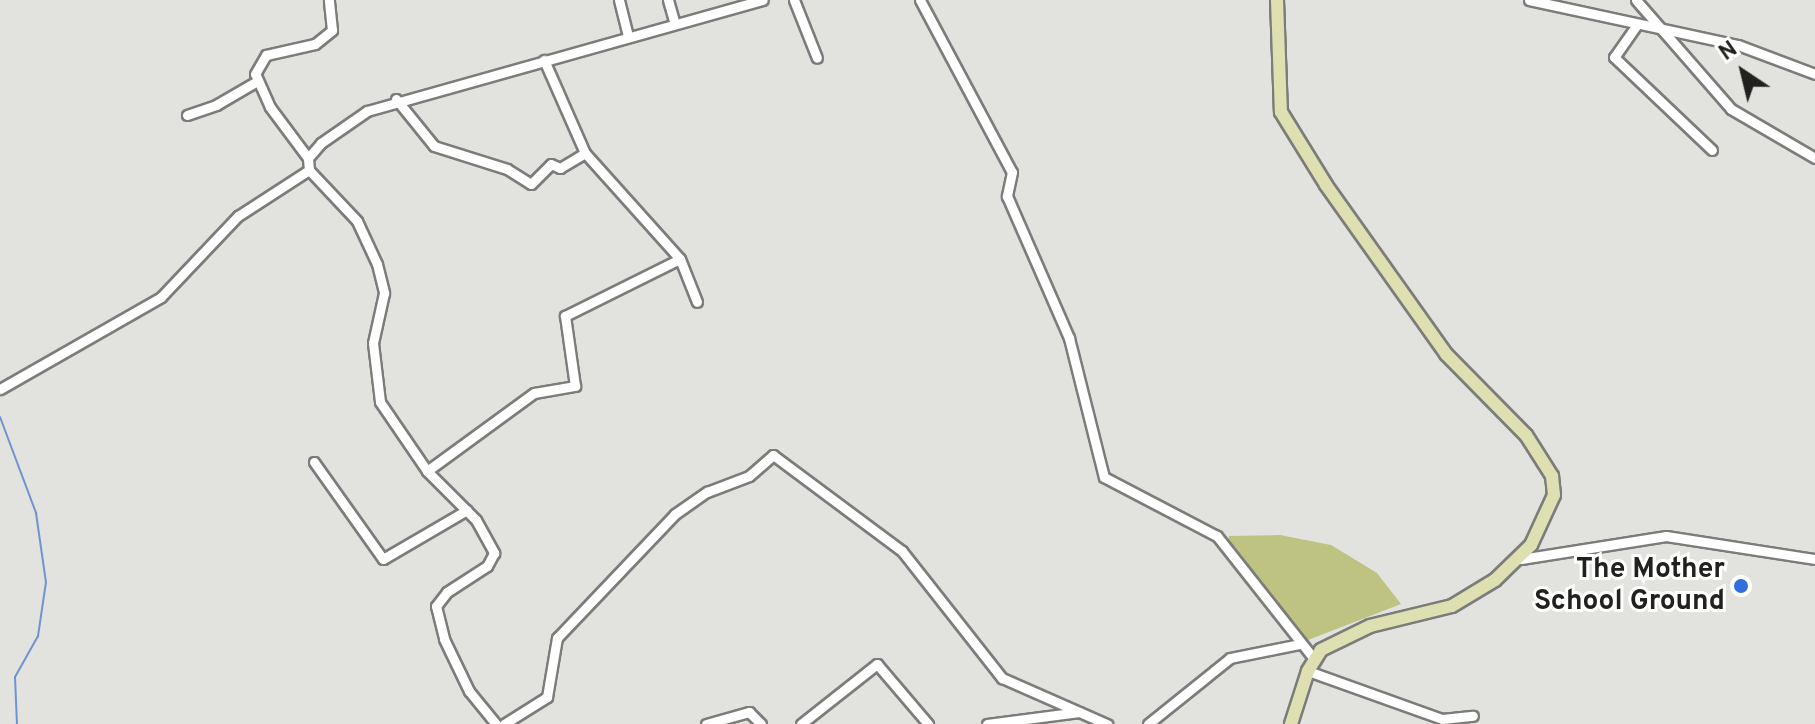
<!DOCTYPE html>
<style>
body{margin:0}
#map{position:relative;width:1815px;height:724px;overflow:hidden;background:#e2e2df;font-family:Overpass,sans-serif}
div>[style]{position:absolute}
.green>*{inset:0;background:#bfc381}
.stream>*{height:2px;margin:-1px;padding:0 1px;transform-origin:1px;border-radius:1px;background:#7093d1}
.roads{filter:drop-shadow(2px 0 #7c7d7a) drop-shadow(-2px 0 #7c7d7a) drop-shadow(0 2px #7c7d7a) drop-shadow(0 -2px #7c7d7a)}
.minor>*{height:9px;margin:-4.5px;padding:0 4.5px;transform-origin:4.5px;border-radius:4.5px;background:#fff}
.secondary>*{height:12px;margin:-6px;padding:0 6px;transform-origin:6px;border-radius:6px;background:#dfe0b2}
.dots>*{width:22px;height:22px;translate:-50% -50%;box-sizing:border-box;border:4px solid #fffffe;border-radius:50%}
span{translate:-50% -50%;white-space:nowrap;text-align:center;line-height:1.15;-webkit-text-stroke:6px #fffffe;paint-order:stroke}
.poi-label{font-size:28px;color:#212120;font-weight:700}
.right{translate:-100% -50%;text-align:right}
.north{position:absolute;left:1703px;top:32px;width:80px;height:80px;-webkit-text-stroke:6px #fffffe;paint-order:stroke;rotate:325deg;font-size:22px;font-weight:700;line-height:32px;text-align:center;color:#212120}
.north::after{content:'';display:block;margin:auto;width:28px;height:36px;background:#212120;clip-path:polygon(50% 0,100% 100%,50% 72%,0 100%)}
</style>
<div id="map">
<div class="green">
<i style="clip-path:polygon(1280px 535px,1331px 545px,1377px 573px,1401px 604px,1303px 642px,1228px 543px,1229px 536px)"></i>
</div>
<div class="stream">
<i style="left:0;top:417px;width:103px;rotate:69.4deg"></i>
<i style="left:36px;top:513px;width:70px;rotate:81.8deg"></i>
<i style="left:46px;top:582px;width:55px;rotate:98.4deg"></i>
<i style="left:38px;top:636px;width:47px;rotate:119.3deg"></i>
<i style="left:15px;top:677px;width:47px;rotate:87.6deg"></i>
</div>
<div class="roads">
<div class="minor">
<i style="left:619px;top:0;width:38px;rotate:76deg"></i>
<i style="left:668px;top:0;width:25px;rotate:74deg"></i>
<i style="left:794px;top:0;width:62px;rotate:68.4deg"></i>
<i style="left:920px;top:0;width:195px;rotate:61.9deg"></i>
<i style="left:1012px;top:172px;width:25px;rotate:102deg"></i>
<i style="left:1007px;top:196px;width:155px;rotate:66.4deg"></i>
<i style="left:1069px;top:338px;width:143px;rotate:75.9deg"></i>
<i style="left:1104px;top:477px;width:127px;rotate:27.6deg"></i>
<i style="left:1217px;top:536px;width:157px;rotate:51.7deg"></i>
<i style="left:1529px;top:0;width:214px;rotate:12.2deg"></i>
<i style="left:1738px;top:45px;width:82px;rotate:20.6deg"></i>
<i style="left:1636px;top:0;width:145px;rotate:48.9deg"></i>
<i style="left:1731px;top:109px;width:97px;rotate:30.3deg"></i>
<i style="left:1636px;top:26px;width:38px;rotate:125deg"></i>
<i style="left:1614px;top:57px;width:135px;rotate:43.5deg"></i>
<i style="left:544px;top:60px;width:102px;rotate:66.2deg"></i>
<i style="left:396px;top:99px;width:60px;rotate:51deg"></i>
<i style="left:434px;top:146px;width:77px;rotate:17.5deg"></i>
<i style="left:507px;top:169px;width:28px;rotate:32deg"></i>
<i style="left:531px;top:184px;width:28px;rotate:-45deg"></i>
<i style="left:551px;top:164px;width:10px;rotate:24deg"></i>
<i style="left:560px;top:168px;width:29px;rotate:-31deg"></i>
<i style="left:585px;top:153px;width:142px;rotate:48.1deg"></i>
<i style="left:680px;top:259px;width:46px;rotate:68.4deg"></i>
<i style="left:187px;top:115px;width:31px;rotate:-19deg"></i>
<i style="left:216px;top:105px;width:48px;rotate:-30.3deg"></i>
<i style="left:308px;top:158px;width:64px;rotate:-126.7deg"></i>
<i style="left:270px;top:107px;width:36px;rotate:-114deg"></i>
<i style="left:255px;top:74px;width:22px;rotate:-60deg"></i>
<i style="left:266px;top:55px;width:50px;rotate:-12.7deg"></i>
<i style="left:315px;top:44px;width:22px;rotate:-39deg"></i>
<i style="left:332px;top:30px;width:30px;rotate:-96deg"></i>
<i style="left:309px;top:170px;width:70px;rotate:46.7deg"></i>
<i style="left:357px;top:221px;width:47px;rotate:65.1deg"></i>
<i style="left:377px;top:264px;width:30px;rotate:76deg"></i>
<i style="left:384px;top:293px;width:51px;rotate:102.4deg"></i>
<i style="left:373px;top:343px;width:59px;rotate:83.2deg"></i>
<i style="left:380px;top:402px;width:83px;rotate:55.7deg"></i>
<i style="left:427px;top:471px;width:69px;rotate:45deg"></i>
<i style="left:476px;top:520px;width:38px;rotate:61deg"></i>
<i style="left:494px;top:553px;width:15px;rotate:118deg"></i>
<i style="left:487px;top:566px;width:48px;rotate:147deg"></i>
<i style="left:447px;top:592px;width:18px;rotate:128deg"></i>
<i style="left:436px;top:606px;width:34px;rotate:76deg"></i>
<i style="left:444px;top:639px;width:58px;rotate:64.3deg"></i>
<i style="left:469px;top:691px;width:43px;rotate:50.7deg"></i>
<i style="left:0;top:389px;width:185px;rotate:-29.7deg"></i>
<i style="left:161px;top:297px;width:112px;rotate:-46.5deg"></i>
<i style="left:238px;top:216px;width:85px;rotate:-32.9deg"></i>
<i style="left:309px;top:170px;width:12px;rotate:-95deg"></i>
<i style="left:308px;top:158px;width:20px;rotate:-49deg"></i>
<i style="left:321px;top:143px;width:56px;rotate:-34.8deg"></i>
<i style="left:367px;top:111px;width:411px;rotate:-15.7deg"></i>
<i style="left:314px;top:462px;width:119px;rotate:54.6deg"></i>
<i style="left:383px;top:559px;width:97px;rotate:-30.3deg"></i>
<i style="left:427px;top:471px;width:132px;rotate:-36.1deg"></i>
<i style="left:534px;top:393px;width:42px;rotate:-9.7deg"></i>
<i style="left:575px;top:386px;width:71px;rotate:-98.1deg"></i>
<i style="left:565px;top:316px;width:128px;rotate:-26.4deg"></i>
<i style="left:1521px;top:559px;width:147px;rotate:-9deg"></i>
<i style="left:1666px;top:536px;width:151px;rotate:8.8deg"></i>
<i style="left:1308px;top:671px;width:142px;rotate:19.7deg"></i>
<i style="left:1442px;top:719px;width:31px;rotate:-6deg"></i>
<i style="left:504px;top:724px;width:51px;rotate:-32.1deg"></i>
<i style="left:547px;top:697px;width:60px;rotate:-80.4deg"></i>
<i style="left:557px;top:638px;width:171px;rotate:-46.4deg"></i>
<i style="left:675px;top:514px;width:39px;rotate:-35deg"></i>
<i style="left:707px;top:492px;width:45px;rotate:-20.9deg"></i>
<i style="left:749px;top:476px;width:32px;rotate:-41deg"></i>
<i style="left:773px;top:455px;width:161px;rotate:36.7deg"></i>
<i style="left:902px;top:551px;width:162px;rotate:51.8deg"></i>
<i style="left:1002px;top:678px;width:115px;rotate:23.7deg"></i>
<i style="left:706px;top:724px;width:45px;rotate:-15.6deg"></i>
<i style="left:749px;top:712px;width:17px;rotate:45deg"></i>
<i style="left:801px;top:724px;width:97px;rotate:-38.3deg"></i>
<i style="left:877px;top:664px;width:79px;rotate:49.6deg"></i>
<i style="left:987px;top:724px;width:93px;rotate:-7.4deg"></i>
<i style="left:1148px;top:724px;width:105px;rotate:-38.8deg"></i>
<i style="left:1230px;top:658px;width:71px;rotate:-11.3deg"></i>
</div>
<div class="secondary">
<i style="left:1277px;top:0;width:112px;rotate:88deg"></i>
<i style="left:1281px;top:112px;width:86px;rotate:58.3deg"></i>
<i style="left:1326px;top:185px;width:207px;rotate:54.6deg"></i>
<i style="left:1446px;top:354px;width:114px;rotate:45.4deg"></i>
<i style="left:1526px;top:435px;width:49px;rotate:57.6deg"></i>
<i style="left:1552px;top:476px;width:19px;rotate:84deg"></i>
<i style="left:1554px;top:495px;width:55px;rotate:114.7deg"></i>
<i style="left:1531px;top:545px;width:50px;rotate:135.8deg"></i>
<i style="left:1495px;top:580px;width:50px;rotate:148.8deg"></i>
<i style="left:1452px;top:606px;width:84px;rotate:166.3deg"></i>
<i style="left:1370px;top:626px;width:55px;rotate:153.9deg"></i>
<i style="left:1321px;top:650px;width:25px;rotate:122deg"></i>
<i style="left:1308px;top:671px;width:56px;rotate:107.8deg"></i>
</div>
</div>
<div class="dots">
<i style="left:1741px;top:586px;background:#326fdd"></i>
</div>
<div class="poi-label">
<span class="right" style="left:1725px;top:586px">The Mother<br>School Ground</span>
</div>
<div class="north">N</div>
</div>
